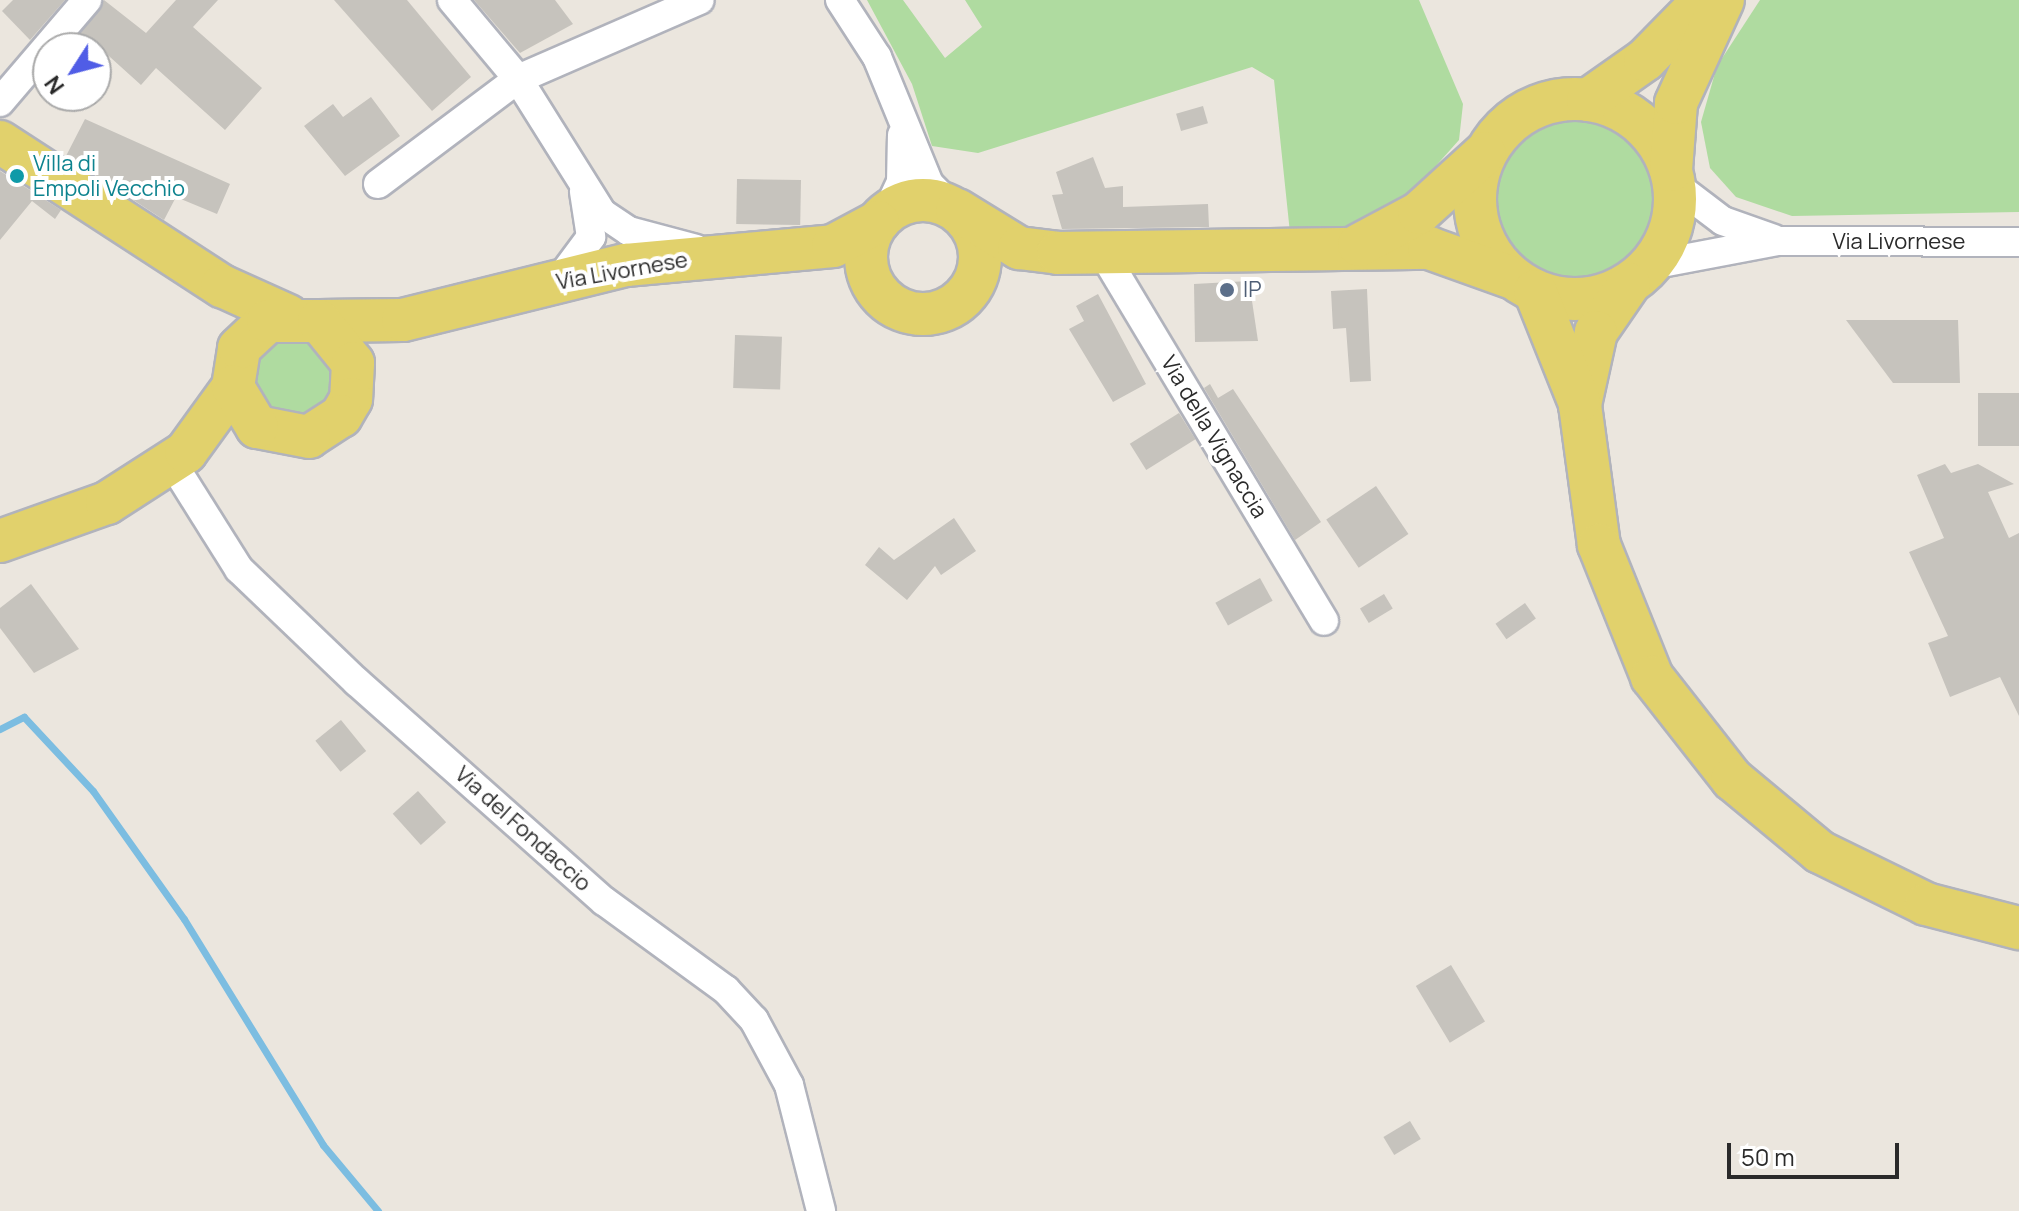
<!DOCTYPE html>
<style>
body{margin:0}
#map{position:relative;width:2019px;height:1211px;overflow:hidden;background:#ebe6de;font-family:Manrope,sans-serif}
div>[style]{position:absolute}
.green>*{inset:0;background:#afdba0}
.round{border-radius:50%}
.stream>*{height:7px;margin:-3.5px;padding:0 3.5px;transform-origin:3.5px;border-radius:3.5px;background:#7cbde1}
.building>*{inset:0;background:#c6c3bd;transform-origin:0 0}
.roads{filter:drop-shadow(2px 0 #b1b3bc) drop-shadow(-2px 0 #b1b3bc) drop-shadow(0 2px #b1b3bc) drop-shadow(0 -2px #b1b3bc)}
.minor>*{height:28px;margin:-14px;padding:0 14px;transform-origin:14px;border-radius:14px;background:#fff}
.primary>*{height:42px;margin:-21px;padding:0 21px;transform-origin:21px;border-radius:21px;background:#e1d16c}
.primary>.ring{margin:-21px;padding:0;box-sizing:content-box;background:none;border:42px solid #e1d16c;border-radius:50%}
.dots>*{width:22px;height:22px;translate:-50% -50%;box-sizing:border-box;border:4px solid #fff;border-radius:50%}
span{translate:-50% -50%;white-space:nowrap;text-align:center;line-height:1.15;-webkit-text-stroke:8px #fff;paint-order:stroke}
.culture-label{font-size:22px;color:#0d838f}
.left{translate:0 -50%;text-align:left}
.street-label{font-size:22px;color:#2a2a2a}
.service-label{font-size:22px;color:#4e5e75}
.north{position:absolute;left:32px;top:32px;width:80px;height:80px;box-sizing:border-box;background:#fff;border:2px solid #aaa;border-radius:50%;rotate:234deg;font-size:22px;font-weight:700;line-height:32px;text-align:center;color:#2a2a2a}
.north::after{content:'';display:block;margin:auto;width:28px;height:36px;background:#505de6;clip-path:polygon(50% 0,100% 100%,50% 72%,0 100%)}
.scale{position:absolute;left:1727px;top:1143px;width:172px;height:36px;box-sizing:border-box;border:4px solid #2a2a2a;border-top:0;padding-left:10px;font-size:24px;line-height:28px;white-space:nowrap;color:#2a2a2a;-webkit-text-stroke:6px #fff;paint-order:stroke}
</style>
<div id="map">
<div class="green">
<i style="clip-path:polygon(867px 0,903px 0,945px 58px,982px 27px,965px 0,1419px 0,1463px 104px,1459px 140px,1409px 196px,1336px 234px,1290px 233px,1274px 80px,1252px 67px,978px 153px,932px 146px,912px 84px)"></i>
<i style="clip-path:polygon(1760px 0,2019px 0,2019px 212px,1792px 216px,1736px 197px,1710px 168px,1701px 122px,1717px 66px)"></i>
<i class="round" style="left:1491px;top:116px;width:166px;height:166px"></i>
<i class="round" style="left:255px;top:339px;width:78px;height:78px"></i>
</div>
<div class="stream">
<i style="left:0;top:729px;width:27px;rotate:-27deg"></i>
<i style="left:24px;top:717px;width:101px;rotate:47deg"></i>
<i style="left:93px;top:791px;width:157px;rotate:54.6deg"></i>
<i style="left:184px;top:919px;width:265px;rotate:58.4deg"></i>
<i style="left:323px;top:1145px;width:86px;rotate:50.2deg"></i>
</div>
<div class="building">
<i style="clip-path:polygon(13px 0,65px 0,30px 40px,2px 11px)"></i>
<i style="clip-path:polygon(104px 0,146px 33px,176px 0,218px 0,193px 27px,262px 88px,225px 130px,156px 68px,141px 85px,100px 48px,68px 48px)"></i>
<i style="clip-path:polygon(334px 0,407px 0,471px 77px,432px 111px)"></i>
<i style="clip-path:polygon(474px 0,555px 0,573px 24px,520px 53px)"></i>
<i style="clip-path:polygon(371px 97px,400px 136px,345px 176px,304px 126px,333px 104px,343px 117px)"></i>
<i style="left:1203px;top:106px;width:18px;height:28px;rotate:74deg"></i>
<i style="clip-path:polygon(85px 119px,230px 184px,217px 214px,176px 197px,164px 220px,66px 156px)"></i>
<i style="clip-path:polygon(1093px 157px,1105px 188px,1123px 186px,1123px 207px,1208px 204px,1209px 227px,1062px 229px,1052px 195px,1063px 194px,1056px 172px)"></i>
<i style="clip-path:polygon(0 171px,61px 210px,55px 219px,32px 201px,0 240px)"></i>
<i style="left:737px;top:179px;width:64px;height:45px;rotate:1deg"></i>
<i style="clip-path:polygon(1249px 281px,1258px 341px,1195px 342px,1194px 284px)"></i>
<i style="clip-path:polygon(1367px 289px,1371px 381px,1350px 382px,1346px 328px,1333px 329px,1331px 291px)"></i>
<i style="clip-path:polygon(1098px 294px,1146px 384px,1113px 402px,1069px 329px,1084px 321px,1076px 306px)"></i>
<i style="clip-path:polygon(1846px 320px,1958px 320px,1960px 383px,1893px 383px)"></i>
<i style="left:735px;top:335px;width:47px;height:53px;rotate:2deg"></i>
<i style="clip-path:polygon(1210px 384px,1218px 398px,1233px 389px,1321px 522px,1295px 540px,1204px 388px)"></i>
<i style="left:1978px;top:393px;width:41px;height:53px"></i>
<i style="left:1179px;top:413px;width:31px;height:58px;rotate:58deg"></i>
<i style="clip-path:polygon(1945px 464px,1951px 473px,1978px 464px,2014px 484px,1988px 492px,2009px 538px,2019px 533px,2019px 716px,2000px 677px,1950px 697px,1928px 643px,1948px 636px,1909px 552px,1944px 538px,1917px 475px)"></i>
<i style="left:1376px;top:486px;width:58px;height:60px;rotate:56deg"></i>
<i style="clip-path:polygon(954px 518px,976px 551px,941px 575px,935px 566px,907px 600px,865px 565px,879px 547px,894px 560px)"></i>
<i style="left:1260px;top:578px;width:26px;height:51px;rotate:61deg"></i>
<i style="clip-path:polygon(31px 584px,79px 649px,34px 673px,0 628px,0 608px)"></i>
<i style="left:1384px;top:594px;width:17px;height:28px;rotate:59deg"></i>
<i style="left:1525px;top:603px;width:19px;height:36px;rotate:55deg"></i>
<i style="left:341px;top:720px;width:40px;height:33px;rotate:51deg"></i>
<i style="left:418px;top:791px;width:42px;height:34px;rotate:48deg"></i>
<i style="left:1451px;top:965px;width:66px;height:41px;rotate:59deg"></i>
<i style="left:1410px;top:1121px;width:21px;height:31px;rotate:59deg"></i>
</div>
<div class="roads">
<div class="minor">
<i style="left:452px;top:0;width:103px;rotate:50.1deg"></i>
<i style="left:518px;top:79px;width:158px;rotate:57.9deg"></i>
<i style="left:602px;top:213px;width:32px;rotate:34deg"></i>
<i style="left:629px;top:231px;width:69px;rotate:15deg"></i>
<i style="left:840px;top:0;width:68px;rotate:57deg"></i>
<i style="left:877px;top:57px;width:137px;rotate:67.7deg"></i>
<i style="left:929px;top:184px;width:33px;rotate:45deg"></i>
<i style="left:0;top:102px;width:134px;rotate:-49.5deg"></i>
<i style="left:378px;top:184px;width:175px;rotate:-36.9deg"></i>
<i style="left:518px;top:79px;width:198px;rotate:-23.5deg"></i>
<i style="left:1674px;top:184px;width:61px;rotate:37.1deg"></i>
<i style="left:1723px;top:221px;width:54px;rotate:19.4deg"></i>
<i style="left:887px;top:212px;width:33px;rotate:-65deg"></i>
<i style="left:901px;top:182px;width:47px;rotate:-88.8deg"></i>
<i style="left:1103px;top:253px;width:429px;rotate:59deg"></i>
<i style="left:1651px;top:265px;width:129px;rotate:-10.7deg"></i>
<i style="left:1778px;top:241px;width:241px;rotate:0.2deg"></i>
<i style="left:559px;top:280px;width:54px;rotate:-53.3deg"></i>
<i style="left:591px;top:237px;width:46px;rotate:-98.8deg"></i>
<i style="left:176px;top:469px;width:118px;rotate:57.8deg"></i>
<i style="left:239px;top:569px;width:163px;rotate:43.8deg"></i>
<i style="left:357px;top:682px;width:330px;rotate:41.6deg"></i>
<i style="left:604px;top:901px;width:151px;rotate:36.1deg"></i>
<i style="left:726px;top:990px;width:41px;rotate:47deg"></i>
<i style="left:754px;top:1020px;width:74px;rotate:61.7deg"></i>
<i style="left:789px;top:1085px;width:130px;rotate:75.7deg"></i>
</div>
<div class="primary">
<i class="ring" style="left:1475px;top:99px;width:158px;height:158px"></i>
<i style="left:1588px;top:100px;width:70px;rotate:-35.1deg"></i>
<i style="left:1645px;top:60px;width:84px;rotate:-45.5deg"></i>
<i style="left:0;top:142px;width:265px;rotate:33deg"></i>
<i style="left:222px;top:286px;width:72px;rotate:24.4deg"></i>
<i style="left:1671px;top:170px;width:67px;rotate:-85.7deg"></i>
<i style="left:1676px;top:103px;width:113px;rotate:-65.5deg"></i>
<i class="ring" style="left:866px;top:200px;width:72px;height:72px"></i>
<i style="left:957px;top:210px;width:73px;rotate:31.5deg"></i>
<i style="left:1019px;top:248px;width:39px;rotate:7deg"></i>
<i style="left:1058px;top:253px;width:371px;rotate:-0.8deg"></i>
<i style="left:1429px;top:248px;width:86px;rotate:19.7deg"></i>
<i style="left:1359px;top:245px;width:68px;rotate:-28.1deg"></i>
<i style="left:1419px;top:213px;width:89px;rotate:-42.3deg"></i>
<i style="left:1629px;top:284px;width:58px;rotate:124.5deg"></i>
<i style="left:1596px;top:332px;width:75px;rotate:102.4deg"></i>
<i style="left:1580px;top:405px;width:141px;rotate:82.3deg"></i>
<i style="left:1599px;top:545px;width:142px;rotate:68.1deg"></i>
<i style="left:1652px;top:677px;width:130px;rotate:51.9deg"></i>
<i style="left:1732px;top:779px;width:114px;rotate:39.7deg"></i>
<i style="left:1820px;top:852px;width:118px;rotate:26.1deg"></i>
<i style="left:1926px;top:904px;width:96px;rotate:14.5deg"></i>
<i style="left:1535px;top:291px;width:118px;rotate:68.2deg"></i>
<i style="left:319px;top:321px;width:84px;rotate:-0.7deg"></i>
<i style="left:403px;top:320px;width:230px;rotate:-13.9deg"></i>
<i style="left:626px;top:265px;width:208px;rotate:-5.2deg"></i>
<i style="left:833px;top:246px;width:51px;rotate:-28.1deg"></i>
<i style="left:0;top:541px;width:114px;rotate:-19.6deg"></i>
<i style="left:107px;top:503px;width:94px;rotate:-32.8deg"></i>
<i style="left:186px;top:452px;width:80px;rotate:-54.1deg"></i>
<i style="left:233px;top:387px;width:39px;rotate:-81deg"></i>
<i style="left:239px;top:348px;width:40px;rotate:-43deg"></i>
<i style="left:268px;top:321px;width:51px"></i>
<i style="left:319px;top:321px;width:54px;rotate:51deg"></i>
<i style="left:353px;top:363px;width:36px;rotate:93deg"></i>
<i style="left:351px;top:399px;width:20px;rotate:120deg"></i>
<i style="left:341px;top:416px;width:38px;rotate:147deg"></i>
<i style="left:309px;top:437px;width:53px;rotate:-169.1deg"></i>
<i style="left:257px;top:427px;width:47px;rotate:-121deg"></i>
</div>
</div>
<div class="dots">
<i style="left:17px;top:176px;background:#0f9aa8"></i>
<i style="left:1227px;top:290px;background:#5c6f8a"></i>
</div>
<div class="culture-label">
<span class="left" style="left:33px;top:176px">Villa di<br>Empoli Vecchio</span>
</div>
<div class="street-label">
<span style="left:1899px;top:242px">Via Livornese</span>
<span style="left:622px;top:271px;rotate:-10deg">Via Livornese</span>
<span style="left:1214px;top:437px;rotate:59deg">Via della Vignaccia</span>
<span style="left:523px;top:829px;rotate:42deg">Via del Fondaccio</span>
</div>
<div class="service-label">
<span class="left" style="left:1243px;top:290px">IP</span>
</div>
<div class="north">N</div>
<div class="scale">50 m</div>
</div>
